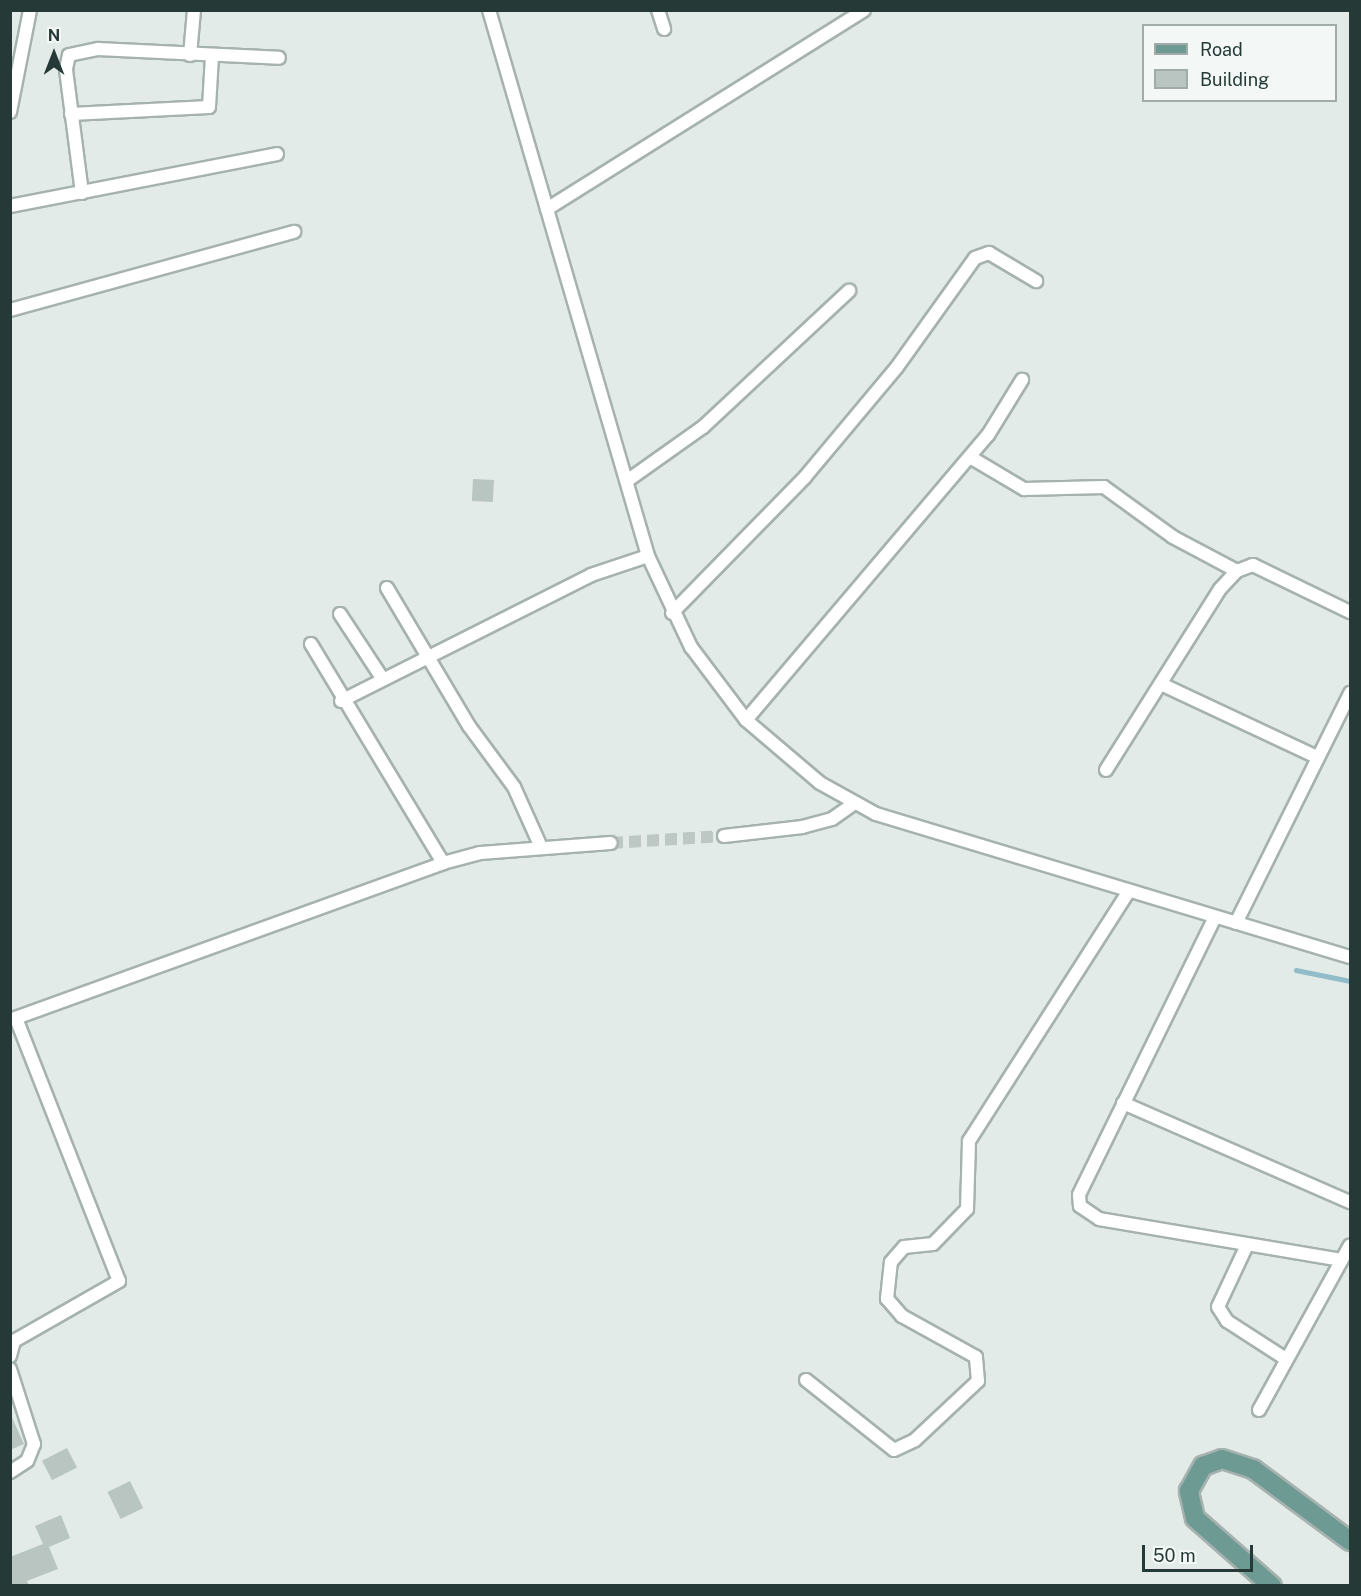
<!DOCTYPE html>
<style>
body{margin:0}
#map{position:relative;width:1361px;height:1596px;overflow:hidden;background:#e3ebe8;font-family:"Public Sans",sans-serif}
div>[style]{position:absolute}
.stream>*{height:4.5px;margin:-2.25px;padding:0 2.25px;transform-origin:2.25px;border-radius:2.25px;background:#92bcc9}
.building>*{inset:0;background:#b8c5c1;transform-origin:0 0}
.street-tunnel>*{height:12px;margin-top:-6px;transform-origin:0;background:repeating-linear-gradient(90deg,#bdc8c4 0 12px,transparent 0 18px)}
.roads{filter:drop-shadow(2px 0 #a6b2af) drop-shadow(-2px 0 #a6b2af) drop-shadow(0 2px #a6b2af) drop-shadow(0 -2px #a6b2af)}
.street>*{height:12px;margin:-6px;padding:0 6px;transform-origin:6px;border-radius:6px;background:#fff}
.primary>*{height:18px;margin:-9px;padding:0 9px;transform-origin:9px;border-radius:9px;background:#6d9b93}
span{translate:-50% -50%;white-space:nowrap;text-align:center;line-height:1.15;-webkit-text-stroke:4.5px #f3f8f6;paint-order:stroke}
.frame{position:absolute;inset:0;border:12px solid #253a36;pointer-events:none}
.legend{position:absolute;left:1142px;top:24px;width:195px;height:78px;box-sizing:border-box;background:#f3f8f6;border:2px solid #a1aca9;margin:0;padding:8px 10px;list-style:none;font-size:18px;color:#253a36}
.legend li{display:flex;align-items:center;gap:12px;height:30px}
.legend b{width:30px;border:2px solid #a1aca9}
.north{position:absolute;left:24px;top:24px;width:60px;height:60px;-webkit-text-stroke:4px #f3f8f6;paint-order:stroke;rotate:0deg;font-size:16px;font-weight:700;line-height:24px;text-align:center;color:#253a36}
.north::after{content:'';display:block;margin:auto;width:21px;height:27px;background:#253a36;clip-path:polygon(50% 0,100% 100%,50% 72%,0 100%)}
.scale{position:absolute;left:1142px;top:1545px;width:111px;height:27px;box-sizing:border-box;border:3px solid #253a36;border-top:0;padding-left:8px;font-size:18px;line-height:21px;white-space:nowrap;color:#253a36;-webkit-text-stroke:4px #f3f8f6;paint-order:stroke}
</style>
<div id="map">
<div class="stream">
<i style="left:1296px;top:970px;width:55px;rotate:11.5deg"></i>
</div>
<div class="building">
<i style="left:473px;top:479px;width:21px;height:22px;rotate:3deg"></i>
<i style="clip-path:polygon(10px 1413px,24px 1444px,10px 1450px)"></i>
<i style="left:67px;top:1448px;width:22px;height:28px;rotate:63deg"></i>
<i style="left:130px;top:1481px;width:30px;height:25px;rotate:64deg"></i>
<i style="clip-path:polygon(61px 1515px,70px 1538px,49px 1547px,58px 1569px,27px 1581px,29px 1586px,10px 1586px,10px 1557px,43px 1544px,35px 1526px)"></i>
</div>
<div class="street-tunnel">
<i style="left:611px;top:843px;width:113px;rotate:-3.5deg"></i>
</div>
<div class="roads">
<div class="street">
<i style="left:489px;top:10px;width:569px;rotate:73.76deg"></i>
<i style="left:648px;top:556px;width:101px;rotate:64.7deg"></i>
<i style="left:691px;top:647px;width:91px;rotate:53deg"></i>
<i style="left:746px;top:720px;width:97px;rotate:40.4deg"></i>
<i style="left:820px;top:783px;width:64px;rotate:29deg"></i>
<i style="left:876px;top:814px;width:495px;rotate:16.8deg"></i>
<i style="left:658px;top:10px;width:20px;rotate:72deg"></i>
<i style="left:190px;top:55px;width:45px;rotate:-84.9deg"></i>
<i style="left:10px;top:112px;width:104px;rotate:-78.9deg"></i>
<i style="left:71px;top:114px;width:138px;rotate:-2.9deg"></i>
<i style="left:209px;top:107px;width:50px;rotate:-86.6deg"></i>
<i style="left:82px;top:193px;width:125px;rotate:-97.4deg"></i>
<i style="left:66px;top:69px;width:14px;rotate:-78deg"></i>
<i style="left:69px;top:55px;width:30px;rotate:-12deg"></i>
<i style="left:98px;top:49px;width:181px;rotate:2.8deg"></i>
<i style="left:10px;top:206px;width:272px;rotate:-11deg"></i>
<i style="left:547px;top:209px;width:374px;rotate:-32.1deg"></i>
<i style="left:10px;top:310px;width:295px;rotate:-15.4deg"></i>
<i style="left:970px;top:457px;width:63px;rotate:30.7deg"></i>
<i style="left:1024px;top:489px;width:80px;rotate:-1.4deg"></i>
<i style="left:1104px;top:487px;width:85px;rotate:35.9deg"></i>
<i style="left:1173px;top:537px;width:72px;rotate:28deg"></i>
<i style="left:627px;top:481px;width:93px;rotate:-35.4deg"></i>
<i style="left:703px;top:427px;width:200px;rotate:-43deg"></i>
<i style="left:387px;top:588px;width:161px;rotate:59.3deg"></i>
<i style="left:469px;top:726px;width:76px;rotate:53.6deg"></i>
<i style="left:514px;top:787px;width:66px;rotate:65.8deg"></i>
<i style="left:672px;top:613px;width:190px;rotate:-45.6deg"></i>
<i style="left:805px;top:477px;width:143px;rotate:-50.1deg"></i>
<i style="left:897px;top:367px;width:134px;rotate:-54.4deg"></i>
<i style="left:975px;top:258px;width:15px;rotate:-20deg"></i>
<i style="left:989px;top:253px;width:55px;rotate:30.8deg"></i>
<i style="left:340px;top:614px;width:77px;rotate:56.7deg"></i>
<i style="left:311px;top:644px;width:256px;rotate:58.9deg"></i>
<i style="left:1161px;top:684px;width:172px;rotate:25.1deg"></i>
<i style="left:341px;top:701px;width:280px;rotate:-26.7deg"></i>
<i style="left:591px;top:575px;width:60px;rotate:-18.4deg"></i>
<i style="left:746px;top:720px;width:374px;rotate:-49.7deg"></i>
<i style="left:988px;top:435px;width:65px;rotate:-58.3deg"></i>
<i style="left:1106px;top:770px;width:214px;rotate:-57.8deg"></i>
<i style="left:1220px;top:589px;width:25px;rotate:-47deg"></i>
<i style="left:1237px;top:571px;width:17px;rotate:-21deg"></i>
<i style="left:1253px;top:565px;width:108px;rotate:25.9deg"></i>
<i style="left:724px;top:836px;width:79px;rotate:-6.6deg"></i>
<i style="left:802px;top:827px;width:31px;rotate:-15deg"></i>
<i style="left:832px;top:819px;width:28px;rotate:-35deg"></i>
<i style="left:1215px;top:917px;width:309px;rotate:116.1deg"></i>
<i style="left:1079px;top:1195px;width:11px;rotate:85deg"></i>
<i style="left:1080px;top:1206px;width:23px;rotate:34deg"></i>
<i style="left:1099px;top:1219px;width:246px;rotate:9.6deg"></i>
<i style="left:1236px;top:923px;width:257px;rotate:-63.6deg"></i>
<i style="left:10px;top:1020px;width:461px;rotate:-19.9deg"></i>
<i style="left:443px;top:863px;width:38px;rotate:-15deg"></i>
<i style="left:480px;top:853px;width:131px;rotate:-4.4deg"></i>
<i style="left:1123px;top:1103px;width:248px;rotate:23.6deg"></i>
<i style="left:1247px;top:1245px;width:68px;rotate:115.1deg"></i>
<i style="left:1218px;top:1307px;width:17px;rotate:57deg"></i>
<i style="left:1227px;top:1321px;width:70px;rotate:32.8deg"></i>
<i style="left:10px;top:1356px;width:16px;rotate:-75deg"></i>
<i style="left:14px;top:1341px;width:121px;rotate:-29.7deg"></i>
<i style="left:119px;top:1281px;width:282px;rotate:-111.4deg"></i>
<i style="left:10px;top:1369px;width:79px;rotate:72.3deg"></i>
<i style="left:34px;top:1444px;width:18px;rotate:112deg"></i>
<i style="left:27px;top:1461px;width:20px;rotate:147deg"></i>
<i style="left:806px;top:1380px;width:112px;rotate:38.5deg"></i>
<i style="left:894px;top:1450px;width:23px;rotate:-25deg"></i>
<i style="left:915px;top:1440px;width:86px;rotate:-43.1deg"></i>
<i style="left:978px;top:1381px;width:24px;rotate:-95deg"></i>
<i style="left:976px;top:1357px;width:85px;rotate:-151deg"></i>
<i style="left:902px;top:1316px;width:23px;rotate:-131deg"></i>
<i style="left:887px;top:1299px;width:37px;rotate:-84deg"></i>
<i style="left:891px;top:1262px;width:20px;rotate:-49deg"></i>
<i style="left:904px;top:1247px;width:29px;rotate:-6deg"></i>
<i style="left:933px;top:1244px;width:49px;rotate:-45.8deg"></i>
<i style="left:967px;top:1209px;width:68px;rotate:-88.3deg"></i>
<i style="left:969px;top:1141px;width:297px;rotate:-57.4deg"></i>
<i style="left:1259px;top:1410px;width:188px;rotate:-61.1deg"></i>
</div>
<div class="primary">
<i style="left:1272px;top:1586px;width:103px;rotate:-138.6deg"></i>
<i style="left:1195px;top:1518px;width:28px;rotate:-103deg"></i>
<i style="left:1189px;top:1491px;width:29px;rotate:-61deg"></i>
<i style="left:1203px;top:1466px;width:20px;rotate:-20deg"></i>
<i style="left:1222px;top:1459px;width:33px;rotate:18deg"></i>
<i style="left:1253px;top:1469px;width:121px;rotate:36.6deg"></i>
</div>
</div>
<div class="frame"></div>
<ul class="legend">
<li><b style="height:8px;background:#6d9b93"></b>Road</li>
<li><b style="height:16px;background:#b8c5c1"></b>Building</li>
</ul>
<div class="north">N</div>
<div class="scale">50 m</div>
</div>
